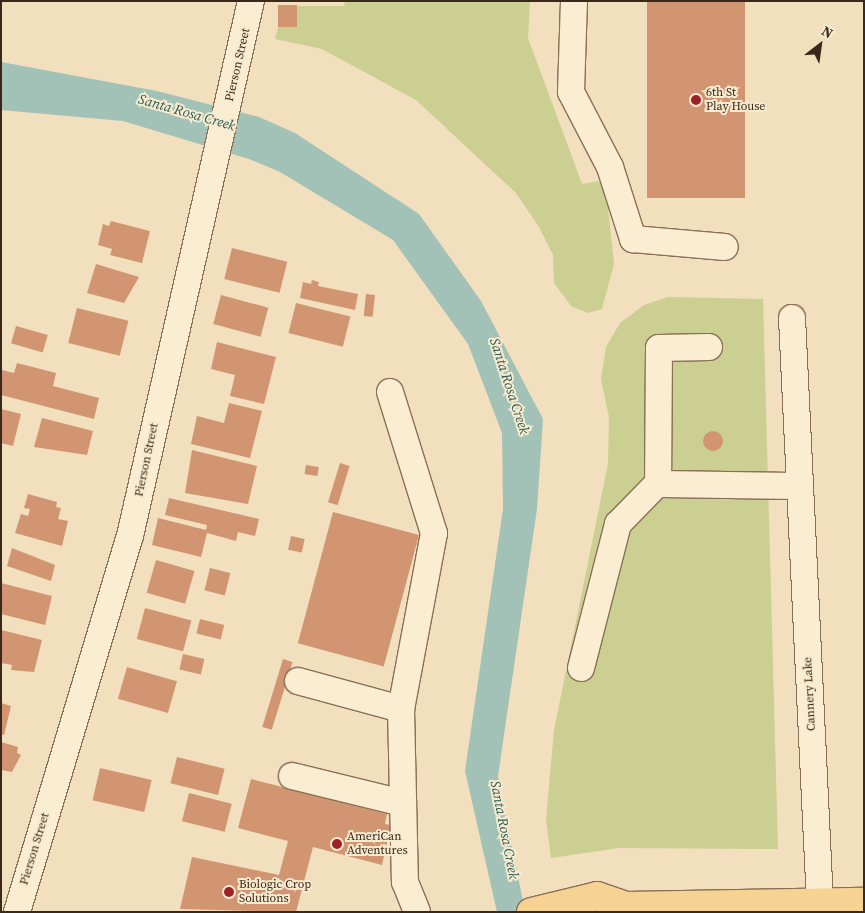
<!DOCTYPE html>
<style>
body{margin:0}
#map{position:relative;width:865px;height:913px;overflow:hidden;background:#f1dfbe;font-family:"Source Serif 4",serif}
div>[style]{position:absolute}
.green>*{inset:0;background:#cbcf92}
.water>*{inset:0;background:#a2c2b7}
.building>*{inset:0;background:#d29571;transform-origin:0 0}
.round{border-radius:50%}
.roads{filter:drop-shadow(1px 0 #8a6f56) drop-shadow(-1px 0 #8a6f56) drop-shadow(0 1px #8a6f56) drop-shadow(0 -1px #8a6f56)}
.minor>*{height:26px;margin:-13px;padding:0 13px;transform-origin:13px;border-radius:13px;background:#fbedd2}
.major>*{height:28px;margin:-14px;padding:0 14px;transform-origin:14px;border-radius:14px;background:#f7d393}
.dots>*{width:14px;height:14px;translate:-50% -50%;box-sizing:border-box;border:2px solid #f8eace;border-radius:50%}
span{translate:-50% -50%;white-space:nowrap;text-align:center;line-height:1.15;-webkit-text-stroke:4px #f8eace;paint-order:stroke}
.street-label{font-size:12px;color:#39281b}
.poi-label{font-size:12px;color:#39281b}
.left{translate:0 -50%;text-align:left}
.water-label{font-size:14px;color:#295a54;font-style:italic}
.frame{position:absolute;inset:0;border:2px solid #39281b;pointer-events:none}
.north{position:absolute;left:795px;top:20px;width:50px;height:50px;-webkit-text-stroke:4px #f8eace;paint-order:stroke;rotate:30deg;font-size:14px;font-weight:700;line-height:20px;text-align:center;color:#39281b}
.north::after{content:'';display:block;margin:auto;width:18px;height:22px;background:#39281b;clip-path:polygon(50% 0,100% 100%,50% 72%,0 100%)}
</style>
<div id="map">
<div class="green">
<i style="clip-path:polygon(345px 1px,530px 1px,528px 38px,582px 184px,605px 180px,614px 264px,602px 309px,588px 313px,571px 306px,554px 283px,553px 255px,539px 227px,516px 193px,416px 100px,322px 49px,275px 39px,284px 6px,344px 6px)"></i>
<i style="clip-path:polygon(668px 297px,763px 299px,778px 849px,619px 848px,551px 858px,546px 820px,554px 730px,608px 464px,609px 417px,601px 379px,606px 347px,620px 323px,644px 305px)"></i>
</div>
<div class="water">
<i style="clip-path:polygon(1px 62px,157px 91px,259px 117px,295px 133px,419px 214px,481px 301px,543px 419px,537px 509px,498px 776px,525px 912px,497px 912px,465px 771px,503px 509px,502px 433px,468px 344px,393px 240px,280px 172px,249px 159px,123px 121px,1px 110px)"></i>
</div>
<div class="building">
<i style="left:647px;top:1px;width:98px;height:197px"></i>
<i style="left:278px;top:5px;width:19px;height:22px"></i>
<i style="clip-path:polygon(111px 221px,150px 231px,142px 263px,110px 255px,112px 249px,98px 245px,103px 224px,109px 226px)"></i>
<i style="left:232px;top:248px;width:57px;height:32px;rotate:14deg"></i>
<i style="clip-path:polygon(96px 264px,139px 277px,124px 303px,87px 293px)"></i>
<i style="clip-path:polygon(312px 280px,319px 282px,318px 286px,358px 294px,355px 310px,300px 298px,303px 282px,311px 284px)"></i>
<i style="left:366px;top:294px;width:9px;height:22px;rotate:6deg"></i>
<i style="left:221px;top:295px;width:49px;height:30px;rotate:15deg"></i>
<i style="left:296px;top:303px;width:56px;height:31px;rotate:14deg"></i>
<i style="left:77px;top:308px;width:53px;height:36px;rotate:14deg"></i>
<i style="left:16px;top:326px;width:33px;height:18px;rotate:16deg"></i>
<i style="clip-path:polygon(217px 342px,276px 357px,264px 404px,230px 396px,235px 375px,211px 369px)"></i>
<i style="clip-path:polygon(17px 363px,56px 373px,53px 386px,99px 398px,94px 419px,1px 395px,2px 370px,14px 373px)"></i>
<i style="clip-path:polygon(229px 403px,262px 411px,250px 458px,191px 444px,197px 416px,224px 423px)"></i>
<i style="clip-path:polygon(1px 409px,21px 414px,13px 446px,1px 443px)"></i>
<i style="clip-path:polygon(42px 418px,93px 431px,87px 455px,34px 447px)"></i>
<i class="round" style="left:703px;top:431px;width:20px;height:20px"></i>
<i style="clip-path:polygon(192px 450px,257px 466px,248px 504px,185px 493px)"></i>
<i style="left:340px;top:463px;width:10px;height:41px;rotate:17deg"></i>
<i style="left:306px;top:465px;width:13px;height:9px;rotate:9deg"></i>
<i style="clip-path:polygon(28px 494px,57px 502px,56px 507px,61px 508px,58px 519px,68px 521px,62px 546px,15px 533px,21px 514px,28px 516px,30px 509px,24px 508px)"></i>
<i style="clip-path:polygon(169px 498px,259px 519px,255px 536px,238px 532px,236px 541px,207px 533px,201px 557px,152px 545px,158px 518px,206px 530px,207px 525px,165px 515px)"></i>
<i style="left:333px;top:512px;width:89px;height:136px;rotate:15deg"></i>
<i style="left:291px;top:536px;width:14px;height:14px;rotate:12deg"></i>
<i style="clip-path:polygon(12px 548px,55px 565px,51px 581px,7px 566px)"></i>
<i style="left:156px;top:560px;width:40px;height:34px;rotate:16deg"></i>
<i style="left:210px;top:568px;width:21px;height:23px;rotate:14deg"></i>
<i style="clip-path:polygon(1px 583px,52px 596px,45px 625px,1px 614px)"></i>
<i style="left:145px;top:608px;width:48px;height:32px;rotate:15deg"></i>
<i style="left:200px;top:619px;width:25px;height:15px;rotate:14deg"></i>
<i style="clip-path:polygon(1px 630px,42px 640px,34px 672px,11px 670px,12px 665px,1px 663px)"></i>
<i style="left:183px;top:654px;width:22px;height:16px;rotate:13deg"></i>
<i style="left:283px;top:659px;width:10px;height:71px;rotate:17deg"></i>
<i style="left:127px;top:667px;width:52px;height:33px;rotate:16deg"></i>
<i style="clip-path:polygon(1px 703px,11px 706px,4px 735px,1px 734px)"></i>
<i style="clip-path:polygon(1px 742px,18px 747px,17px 753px,21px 755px,12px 772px,1px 770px)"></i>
<i style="left:177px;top:757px;width:49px;height:27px;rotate:14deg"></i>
<i style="left:100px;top:768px;width:53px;height:33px;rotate:13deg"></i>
<i style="clip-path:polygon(251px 779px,387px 814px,385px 824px,391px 825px,382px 865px,313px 847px,296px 912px,180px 909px,192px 857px,279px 875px,288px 841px,238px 828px)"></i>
<i style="left:189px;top:793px;width:44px;height:29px;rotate:14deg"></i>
</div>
<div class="roads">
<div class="minor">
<i style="left:574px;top:1px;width:91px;rotate:91.9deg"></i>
<i style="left:571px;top:92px;width:85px;rotate:62.5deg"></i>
<i style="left:610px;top:167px;width:76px;rotate:72.3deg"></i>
<i style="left:633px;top:239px;width:92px;rotate:5deg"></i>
<i style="left:792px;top:318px;width:585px;rotate:87.26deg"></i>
<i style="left:709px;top:347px;width:50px;rotate:178.9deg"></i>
<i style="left:659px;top:348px;width:136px;rotate:90.4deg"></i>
<i style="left:658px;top:484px;width:140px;rotate:0.8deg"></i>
<i style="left:390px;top:392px;width:148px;rotate:72.7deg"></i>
<i style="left:434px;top:533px;width:179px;rotate:100.6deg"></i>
<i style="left:581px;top:668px;width:149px;rotate:-75.6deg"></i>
<i style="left:618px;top:524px;width:57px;rotate:-45.7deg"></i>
<i style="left:298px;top:681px;width:107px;rotate:15.2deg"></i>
<i style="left:401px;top:709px;width:173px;rotate:88.7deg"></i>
<i style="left:405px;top:882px;width:32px;rotate:68deg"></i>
<i style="left:292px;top:776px;width:114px;rotate:13.7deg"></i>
<i style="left:17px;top:912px;width:393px;rotate:-73.3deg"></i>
<i style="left:130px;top:536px;width:549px;rotate:-77.26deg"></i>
</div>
<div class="major">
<i style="left:531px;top:912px;width:68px;rotate:-13.6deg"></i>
<i style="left:597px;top:896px;width:31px;rotate:19deg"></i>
<i style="left:626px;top:906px;width:238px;rotate:-1deg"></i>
</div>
</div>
<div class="dots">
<i style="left:696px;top:100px;background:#9e2129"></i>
<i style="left:337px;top:844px;background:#9e2129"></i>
<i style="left:229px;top:892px;background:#9e2129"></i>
</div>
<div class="street-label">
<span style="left:238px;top:65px;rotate:-77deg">Pierson Street</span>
<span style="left:147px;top:460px;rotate:-78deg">Pierson Street</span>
<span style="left:810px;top:694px;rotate:-93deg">Cannery Lake</span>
<span style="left:35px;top:849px;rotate:-73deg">Pierson Street</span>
</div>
<div class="poi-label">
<span class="left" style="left:706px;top:100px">6th St<br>Play House</span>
<span class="left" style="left:347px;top:844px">AmeriCan<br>Adventures</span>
<span class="left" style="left:239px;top:892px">Biologic Crop<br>Solutions</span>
</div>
<div class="water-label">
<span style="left:187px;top:112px;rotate:16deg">Santa Rosa Creek</span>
<span style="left:510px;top:386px;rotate:72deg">Santa Rosa Creek</span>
<span style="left:505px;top:830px;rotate:79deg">Santa Rosa Creek</span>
</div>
<div class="frame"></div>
<div class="north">N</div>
</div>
